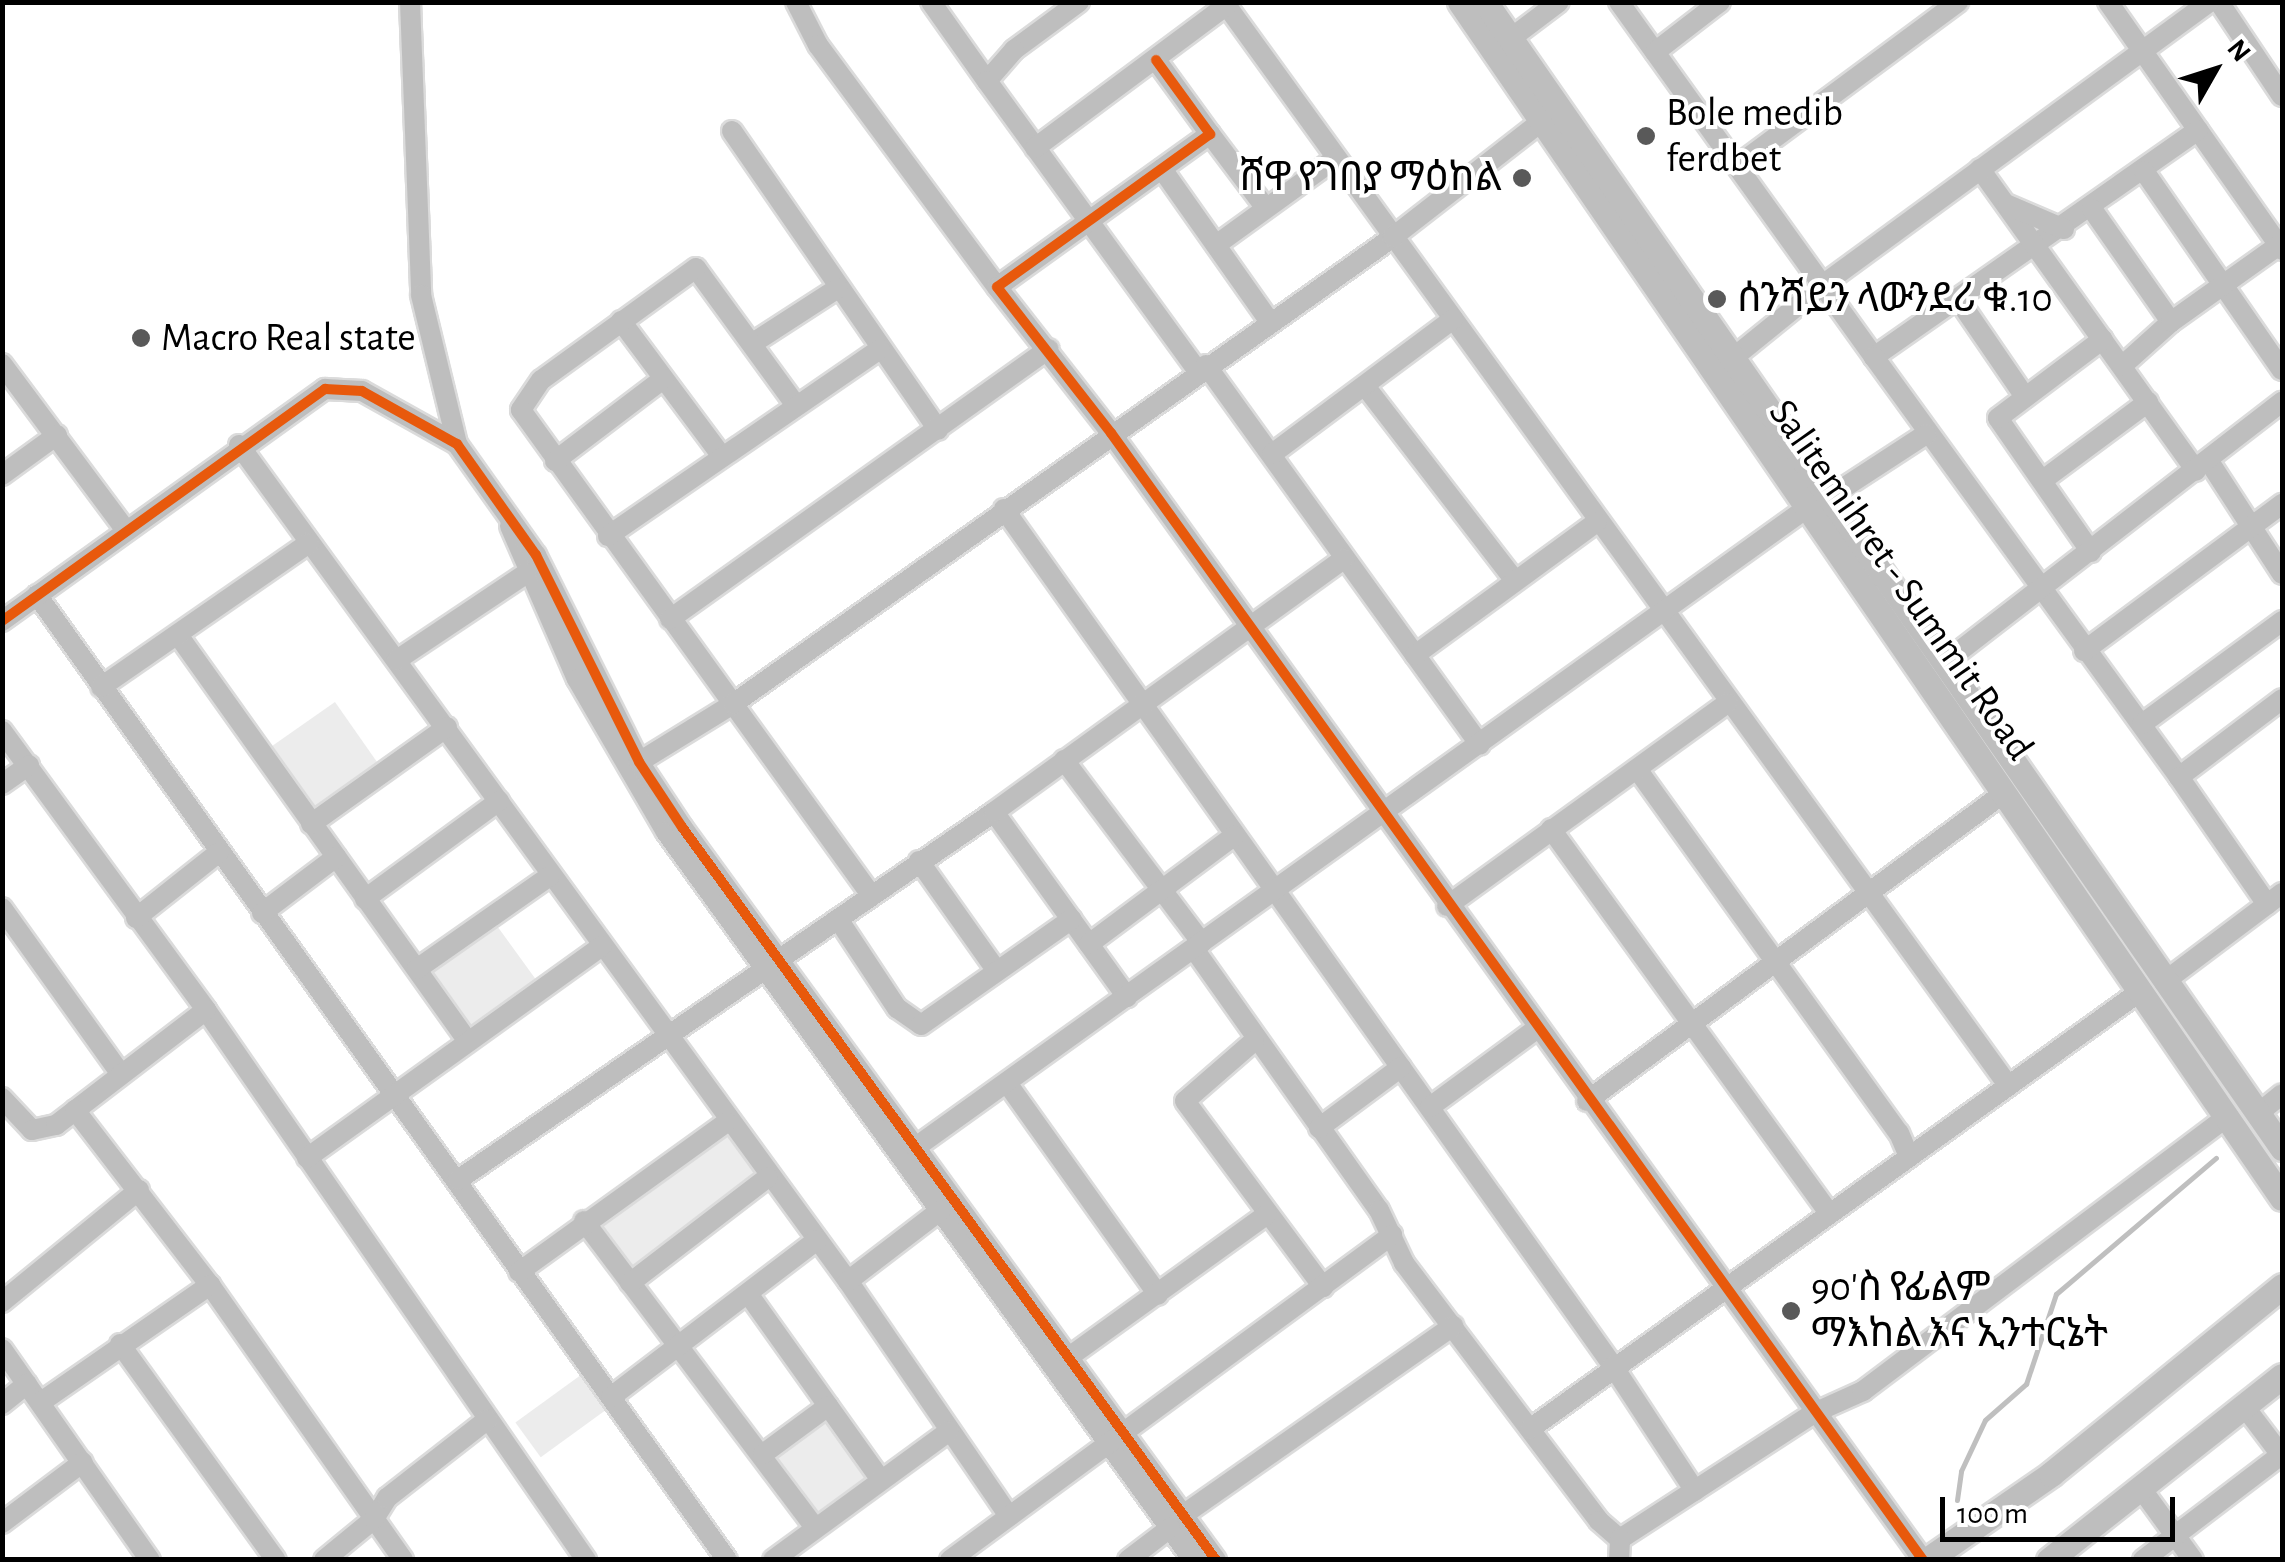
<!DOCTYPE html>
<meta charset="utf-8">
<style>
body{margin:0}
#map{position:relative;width:2285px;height:1562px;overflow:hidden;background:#fff;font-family:"Alegreya Sans","Noto Sans Ethiopic",sans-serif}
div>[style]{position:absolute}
.green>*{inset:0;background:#ececec;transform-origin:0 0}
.stream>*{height:5px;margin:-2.5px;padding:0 2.5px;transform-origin:2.5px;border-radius:2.5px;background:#bfbfbf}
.roads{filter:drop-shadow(2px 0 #dbdbdb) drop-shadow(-2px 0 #dbdbdb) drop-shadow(0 2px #dbdbdb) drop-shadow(0 -2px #dbdbdb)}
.minor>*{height:20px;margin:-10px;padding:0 10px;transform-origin:10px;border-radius:10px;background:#bebebe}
.major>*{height:25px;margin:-12.5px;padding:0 12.5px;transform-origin:12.5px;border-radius:12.5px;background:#bebebe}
.cycleway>*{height:10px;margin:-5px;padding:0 5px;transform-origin:5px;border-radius:5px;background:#e8590c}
.dots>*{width:28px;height:28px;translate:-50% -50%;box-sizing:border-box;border:5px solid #fff;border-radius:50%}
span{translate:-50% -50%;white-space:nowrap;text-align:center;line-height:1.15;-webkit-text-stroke:8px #fff;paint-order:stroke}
.poi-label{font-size:40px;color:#000}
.left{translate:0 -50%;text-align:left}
.right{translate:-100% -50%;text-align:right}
.street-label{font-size:40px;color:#000}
.frame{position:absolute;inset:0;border:5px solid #000;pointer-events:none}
.north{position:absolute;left:2165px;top:20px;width:100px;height:100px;-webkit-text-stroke:8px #fff;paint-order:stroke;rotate:51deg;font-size:28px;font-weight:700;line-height:40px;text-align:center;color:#000}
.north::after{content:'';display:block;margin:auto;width:35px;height:45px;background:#000;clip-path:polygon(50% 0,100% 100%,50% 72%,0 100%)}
.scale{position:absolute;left:1940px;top:1497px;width:235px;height:45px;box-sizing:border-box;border:5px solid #000;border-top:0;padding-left:12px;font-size:30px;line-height:35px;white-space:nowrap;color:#000;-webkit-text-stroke:8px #fff;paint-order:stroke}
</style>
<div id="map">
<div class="green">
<i style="left:335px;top:702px;width:78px;height:85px;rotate:55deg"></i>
<i style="left:492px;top:919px;width:79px;height:85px;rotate:54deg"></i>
<i style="left:723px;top:1129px;width:62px;height:157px;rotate:53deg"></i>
<i style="left:585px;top:1372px;width:43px;height:86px;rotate:54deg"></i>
<i style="left:829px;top:1411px;width:83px;height:71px;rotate:54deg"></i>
</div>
<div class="stream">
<i style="left:1957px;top:1500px;width:29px;rotate:-82deg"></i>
<i style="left:1961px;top:1471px;width:56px;rotate:-64.8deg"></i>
<i style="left:1985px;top:1420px;width:55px;rotate:-41.3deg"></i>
<i style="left:2026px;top:1384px;width:95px;rotate:-71.6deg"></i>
<i style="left:2056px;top:1294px;width:210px;rotate:-40.4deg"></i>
</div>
<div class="roads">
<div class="minor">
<i style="left:410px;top:2px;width:293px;rotate:87.8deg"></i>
<i style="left:421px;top:295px;width:153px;rotate:76.4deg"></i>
<i style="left:796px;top:2px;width:48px;rotate:62.9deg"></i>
<i style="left:818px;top:45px;width:301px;rotate:53.5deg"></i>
<i style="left:931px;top:2px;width:97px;rotate:54.7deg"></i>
<i style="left:1079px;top:2px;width:81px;rotate:143.6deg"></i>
<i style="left:1014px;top:50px;width:41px;rotate:131.1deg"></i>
<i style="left:987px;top:81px;width:359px;rotate:54deg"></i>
<i style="left:1224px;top:2px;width:1337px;rotate:54.1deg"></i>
<i style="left:1619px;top:2px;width:437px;rotate:54.3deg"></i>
<i style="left:2108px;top:2px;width:303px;rotate:54.9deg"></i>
<i style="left:2219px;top:2px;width:113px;rotate:56.2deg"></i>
<i style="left:1510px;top:39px;width:61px;rotate:-37.1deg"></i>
<i style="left:1655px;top:52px;width:82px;rotate:-37.6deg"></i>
<i style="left:1156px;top:60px;width:92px;rotate:53.9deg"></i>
<i style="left:1210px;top:134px;width:262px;rotate:144.3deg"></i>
<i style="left:997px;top:287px;width:185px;rotate:52deg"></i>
<i style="left:1111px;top:433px;width:1389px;rotate:54.23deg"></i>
<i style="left:2198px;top:130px;width:396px;rotate:145deg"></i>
<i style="left:1874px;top:357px;width:519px;rotate:54.01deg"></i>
<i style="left:2179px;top:777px;width:129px;rotate:-37.1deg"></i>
<i style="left:732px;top:131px;width:363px;rotate:55.4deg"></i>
<i style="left:1210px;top:134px;width:91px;rotate:53deg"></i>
<i style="left:1035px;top:148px;width:239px;rotate:-36.7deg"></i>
<i style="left:1738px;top:165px;width:274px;rotate:-36.5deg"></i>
<i style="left:1162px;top:169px;width:187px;rotate:54.8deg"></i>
<i style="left:1980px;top:169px;width:371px;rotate:54.4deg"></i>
<i style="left:2144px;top:171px;width:242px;rotate:55.3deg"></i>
<i style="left:2008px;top:205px;width:61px;rotate:23.2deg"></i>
<i style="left:2092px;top:209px;width:138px;rotate:55deg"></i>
<i style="left:2171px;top:322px;width:66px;rotate:138.1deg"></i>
<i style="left:1216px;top:245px;width:148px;rotate:-35.9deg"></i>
<i style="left:1958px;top:299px;width:119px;rotate:55.6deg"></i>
<i style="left:621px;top:321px;width:167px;rotate:53.3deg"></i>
<i style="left:2171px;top:322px;width:133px;rotate:-35.5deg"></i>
<i style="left:753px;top:343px;width:101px;rotate:-32.9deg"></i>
<i style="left:2px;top:364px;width:206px;rotate:53.3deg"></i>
<i style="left:1206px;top:365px;width:468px;rotate:54.2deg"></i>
<i style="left:1722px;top:367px;width:132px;rotate:-39.1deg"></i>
<i style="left:1824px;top:284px;width:477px;rotate:-36.2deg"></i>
<i style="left:1365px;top:386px;width:246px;rotate:52.4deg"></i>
<i style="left:795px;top:404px;width:168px;rotate:-126.1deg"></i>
<i style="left:696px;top:268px;width:191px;rotate:144.1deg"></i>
<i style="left:541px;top:380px;width:36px;rotate:124deg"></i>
<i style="left:521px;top:410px;width:598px;rotate:54.18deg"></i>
<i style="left:239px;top:445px;width:1034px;rotate:53.93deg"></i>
<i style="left:848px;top:1281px;width:285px;rotate:55.6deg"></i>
<i style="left:1272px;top:454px;width:226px;rotate:-36.7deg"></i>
<i style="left:555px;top:461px;width:136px;rotate:-37.2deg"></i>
<i style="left:2210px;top:463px;width:132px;rotate:57deg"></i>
<i style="left:2px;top:475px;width:68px;rotate:-36deg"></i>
<i style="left:2043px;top:480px;width:131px;rotate:-36.6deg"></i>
<i style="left:1828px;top:498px;width:117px;rotate:-33.1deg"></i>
<i style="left:1004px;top:509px;width:1051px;rotate:54.6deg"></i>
<i style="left:1613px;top:1366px;width:149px;rotate:56.7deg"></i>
<i style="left:510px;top:526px;width:167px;rotate:66.4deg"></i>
<i style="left:577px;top:679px;width:177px;rotate:59.8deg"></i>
<i style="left:666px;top:832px;width:899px;rotate:54.1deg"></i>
<i style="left:608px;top:536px;width:330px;rotate:-34.5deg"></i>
<i style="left:2091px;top:552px;width:163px;rotate:-124.8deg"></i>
<i style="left:1998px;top:418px;width:131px;rotate:-37deg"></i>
<i style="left:37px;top:595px;width:1186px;rotate:54.43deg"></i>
<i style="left:670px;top:619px;width:465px;rotate:-35.5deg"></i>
<i style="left:2px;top:621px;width:398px;rotate:-35.7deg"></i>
<i style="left:325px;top:389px;width:37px;rotate:3deg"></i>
<i style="left:362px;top:391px;width:109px;rotate:29.2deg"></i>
<i style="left:457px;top:444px;width:136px;rotate:54.6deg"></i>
<i style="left:536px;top:555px;width:231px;rotate:63.5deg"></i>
<i style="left:639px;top:762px;width:78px;rotate:56.5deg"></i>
<i style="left:682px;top:827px;width:907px;rotate:53.93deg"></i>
<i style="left:178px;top:635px;width:499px;rotate:54.5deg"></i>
<i style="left:2084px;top:651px;width:247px;rotate:-36.6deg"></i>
<i style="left:1415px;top:655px;width:225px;rotate:-36.2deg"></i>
<i style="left:397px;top:660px;width:156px;rotate:-33.8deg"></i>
<i style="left:1944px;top:663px;width:427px;rotate:-37.7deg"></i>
<i style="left:101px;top:687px;width:253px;rotate:-34.7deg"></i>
<i style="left:2142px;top:724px;width:174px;rotate:-36.3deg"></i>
<i style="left:2px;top:731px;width:346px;rotate:53.8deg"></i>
<i style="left:206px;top:1010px;width:669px;rotate:55.36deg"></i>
<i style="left:1064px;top:760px;width:229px;rotate:53deg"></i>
<i style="left:639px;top:762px;width:110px;rotate:-31.7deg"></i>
<i style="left:733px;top:704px;width:809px;rotate:-35.28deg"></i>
<i style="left:1393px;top:237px;width:189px;rotate:-37.9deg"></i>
<i style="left:1637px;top:769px;width:448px;rotate:54.3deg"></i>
<i style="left:1899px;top:1133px;width:26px;rotate:67deg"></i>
<i style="left:2179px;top:777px;width:155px;rotate:55.3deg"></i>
<i style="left:2px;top:784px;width:33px;rotate:-35deg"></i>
<i style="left:994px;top:812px;width:228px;rotate:54.3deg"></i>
<i style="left:311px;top:824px;width:167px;rotate:-35.5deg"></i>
<i style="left:1551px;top:829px;width:474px;rotate:54.1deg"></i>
<i style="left:919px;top:861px;width:135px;rotate:54.7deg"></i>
<i style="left:365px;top:899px;width:166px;rotate:-36.2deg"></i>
<i style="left:1447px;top:906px;width:346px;rotate:-35.9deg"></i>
<i style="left:2px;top:908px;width:203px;rotate:54.4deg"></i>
<i style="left:262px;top:913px;width:93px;rotate:-37.1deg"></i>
<i style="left:136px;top:918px;width:105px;rotate:-38.4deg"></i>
<i style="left:838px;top:919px;width:107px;rotate:56.5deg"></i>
<i style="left:897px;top:1008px;width:29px;rotate:35deg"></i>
<i style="left:921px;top:1025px;width:184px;rotate:-35.1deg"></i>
<i style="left:1089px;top:944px;width:181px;rotate:-36.7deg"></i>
<i style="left:1194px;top:949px;width:320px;rotate:54.7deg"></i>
<i style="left:1379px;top:1210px;width:59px;rotate:64.7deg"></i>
<i style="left:1404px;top:1263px;width:323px;rotate:52.9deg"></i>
<i style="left:1599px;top:1521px;width:28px;rotate:41deg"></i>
<i style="left:417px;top:969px;width:162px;rotate:-35deg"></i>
<i style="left:2164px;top:982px;width:148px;rotate:-37deg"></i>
<i style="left:1254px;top:1041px;width:91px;rotate:139deg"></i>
<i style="left:1185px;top:1101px;width:232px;rotate:53.4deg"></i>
<i style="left:1007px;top:1083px;width:260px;rotate:54.5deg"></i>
<i style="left:2px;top:1098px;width:44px;rotate:46.8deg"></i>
<i style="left:32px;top:1130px;width:25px;rotate:-12deg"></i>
<i style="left:56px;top:1125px;width:189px;rotate:-37.5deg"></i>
<i style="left:1587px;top:1101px;width:518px;rotate:-36.45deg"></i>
<i style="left:1430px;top:1107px;width:132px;rotate:-36.3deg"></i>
<i style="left:75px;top:1110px;width:221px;rotate:52.4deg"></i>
<i style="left:210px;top:1285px;width:336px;rotate:54.9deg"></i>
<i style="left:2260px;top:1112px;width:28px;rotate:-39deg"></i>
<i style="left:1319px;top:1128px;width:102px;rotate:-36.6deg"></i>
<i style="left:916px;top:1147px;width:1096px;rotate:-35.65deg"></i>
<i style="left:307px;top:1158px;width:363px;rotate:-35.7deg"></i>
<i style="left:458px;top:1180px;width:650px;rotate:-34.47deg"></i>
<i style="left:994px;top:812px;width:432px;rotate:-35.9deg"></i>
<i style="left:584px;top:1221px;width:384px;rotate:53deg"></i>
<i style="left:519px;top:1272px;width:256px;rotate:-35.8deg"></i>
<i style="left:848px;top:1281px;width:117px;rotate:-37.4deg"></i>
<i style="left:630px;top:1283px;width:174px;rotate:-37.5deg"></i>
<i style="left:749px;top:1295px;width:227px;rotate:54.5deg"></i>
<i style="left:2px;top:1302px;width:177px;rotate:-39.3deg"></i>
<i style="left:120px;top:1344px;width:266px;rotate:54.2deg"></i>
<i style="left:2px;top:1349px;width:258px;rotate:55deg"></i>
<i style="left:1069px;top:1357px;width:244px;rotate:-35.8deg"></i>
<i style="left:611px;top:1397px;width:259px;rotate:-37.3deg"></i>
<i style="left:41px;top:1402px;width:206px;rotate:-34.7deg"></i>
<i style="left:2px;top:1404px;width:32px;rotate:-39deg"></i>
<i style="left:2244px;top:1406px;width:63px;rotate:52.8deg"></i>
<i style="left:1530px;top:1429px;width:753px;rotate:-35.65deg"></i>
<i style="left:763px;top:1454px;width:81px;rotate:-36.4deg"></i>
<i style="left:2140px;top:1487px;width:90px;rotate:54deg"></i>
<i style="left:1183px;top:1515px;width:330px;rotate:-35deg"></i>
<i style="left:2px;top:1523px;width:101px;rotate:-37deg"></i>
<i style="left:1620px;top:1539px;width:231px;rotate:-33deg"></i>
<i style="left:1814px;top:1413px;width:54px;rotate:-24.2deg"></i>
<i style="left:1863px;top:1391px;width:457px;rotate:-37deg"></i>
<i style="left:324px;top:1560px;width:65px;rotate:-39.4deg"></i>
<i style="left:374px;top:1519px;width:25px;rotate:-58deg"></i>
<i style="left:387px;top:1498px;width:127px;rotate:-38deg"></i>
<i style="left:773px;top:1560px;width:218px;rotate:-36.2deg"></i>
<i style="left:950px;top:1560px;width:549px;rotate:-36.33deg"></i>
<i style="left:1128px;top:1560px;width:53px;rotate:-37.3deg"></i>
<i style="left:1619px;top:1560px;width:21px;rotate:-87deg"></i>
<i style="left:2143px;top:1560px;width:175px;rotate:-37.3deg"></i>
</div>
<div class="major">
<i style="left:1460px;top:2px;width:1451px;rotate:55.5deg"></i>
<i style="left:1485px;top:2px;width:1396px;rotate:55.18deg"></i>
<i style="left:1927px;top:1560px;width:151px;rotate:-34.7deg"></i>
<i style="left:2051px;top:1474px;width:298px;rotate:-39.1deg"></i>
<i style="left:2049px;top:1560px;width:297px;rotate:-38.3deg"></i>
</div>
</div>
<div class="cycleway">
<i style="left:1156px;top:60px;width:92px;rotate:53.9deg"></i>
<i style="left:1210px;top:134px;width:262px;rotate:144.3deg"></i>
<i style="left:997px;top:287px;width:185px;rotate:52deg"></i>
<i style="left:1111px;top:433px;width:1389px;rotate:54.23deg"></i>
<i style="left:2px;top:621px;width:398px;rotate:-35.7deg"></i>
<i style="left:325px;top:389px;width:37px;rotate:3deg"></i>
<i style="left:362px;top:391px;width:109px;rotate:29.2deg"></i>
<i style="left:457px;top:444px;width:136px;rotate:54.6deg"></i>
<i style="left:536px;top:555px;width:231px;rotate:63.5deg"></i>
<i style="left:639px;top:762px;width:78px;rotate:56.5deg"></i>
<i style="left:682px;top:827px;width:907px;rotate:53.93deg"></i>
</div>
<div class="dots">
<i style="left:1646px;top:136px;background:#595959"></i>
<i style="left:1522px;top:178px;background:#595959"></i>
<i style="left:1717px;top:299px;background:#595959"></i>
<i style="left:141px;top:338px;background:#595959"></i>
<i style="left:1791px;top:1311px;background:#595959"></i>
</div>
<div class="poi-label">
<span class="left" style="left:1666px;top:136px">Bole medib<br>ferdbet</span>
<span class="right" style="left:1502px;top:178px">ሸዋ የገበያ ማዕከል</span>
<span class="left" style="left:1737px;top:299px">ሰንሻይን ላውንደሪ ቁ.10</span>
<span class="left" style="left:161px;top:338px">Macro Real state</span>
<span class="left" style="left:1811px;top:1311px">90'ስ የፊልም<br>ማእከል እና ኢንተርኔት</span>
</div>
<div class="street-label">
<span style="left:1901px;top:580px;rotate:55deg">Salitemihret - Summit Road</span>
</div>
<div class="frame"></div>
<div class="north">N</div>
<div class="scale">100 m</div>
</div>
